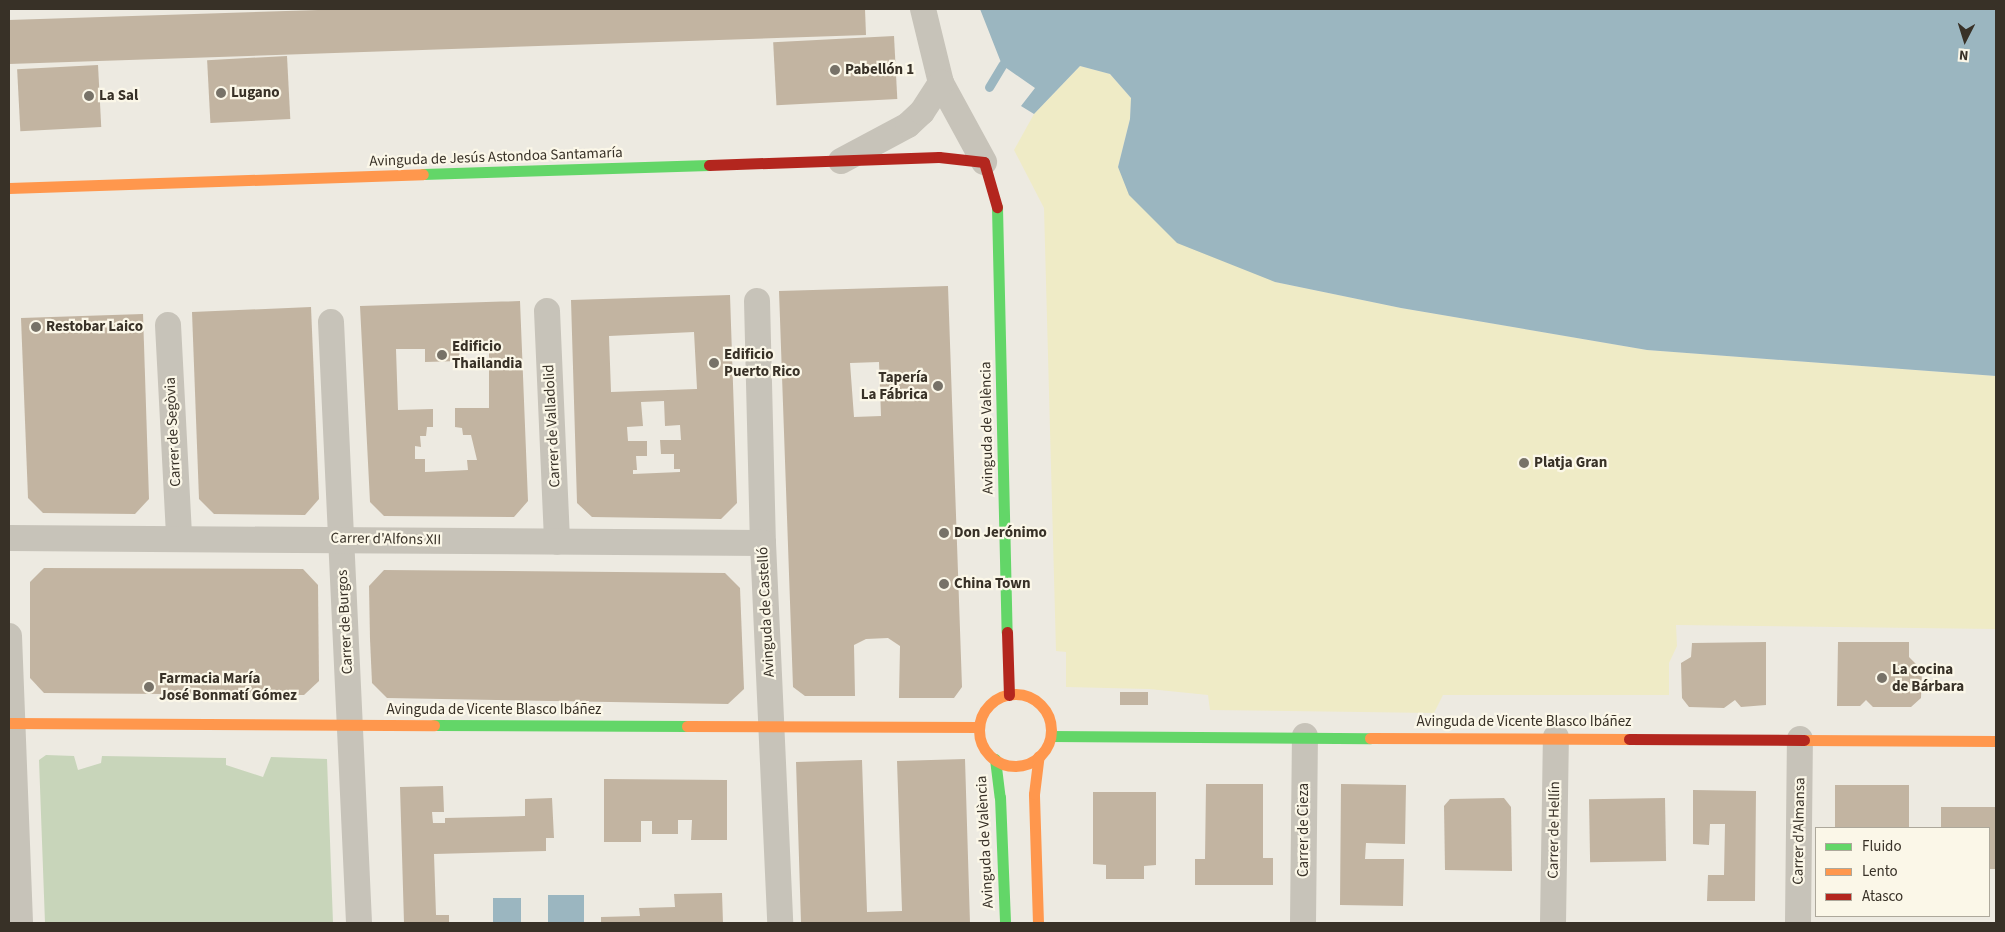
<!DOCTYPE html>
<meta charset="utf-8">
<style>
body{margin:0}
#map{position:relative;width:2005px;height:932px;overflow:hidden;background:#edeae1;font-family:"Source Sans 3",sans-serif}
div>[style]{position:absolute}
.green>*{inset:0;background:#c8d5ba}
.sand>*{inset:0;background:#efebc6}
.water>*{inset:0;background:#9bb6c0;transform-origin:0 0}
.stream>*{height:9px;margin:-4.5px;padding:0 4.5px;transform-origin:4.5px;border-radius:4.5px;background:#9bb6c0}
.building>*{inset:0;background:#c2b4a1;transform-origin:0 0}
.street>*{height:26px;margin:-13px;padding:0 13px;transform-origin:13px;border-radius:13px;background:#c7c3b9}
.fast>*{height:11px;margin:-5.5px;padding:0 5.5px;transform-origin:5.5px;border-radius:5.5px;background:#63d668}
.slow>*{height:11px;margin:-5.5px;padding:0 5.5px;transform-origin:5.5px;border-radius:5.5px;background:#ff974d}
.slow>.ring{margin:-5.5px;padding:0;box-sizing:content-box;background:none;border:11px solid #ff974d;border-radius:50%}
.jam>*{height:11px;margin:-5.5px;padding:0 5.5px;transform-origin:5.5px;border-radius:5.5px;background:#b3261e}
.dots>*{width:14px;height:14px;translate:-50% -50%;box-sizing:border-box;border:2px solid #fbf7e8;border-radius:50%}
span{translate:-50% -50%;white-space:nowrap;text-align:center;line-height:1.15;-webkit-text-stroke:4.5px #fbf7e8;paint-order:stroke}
.poi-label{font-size:15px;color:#383127;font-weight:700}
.left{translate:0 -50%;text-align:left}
.right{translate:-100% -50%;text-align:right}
.street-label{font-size:15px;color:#383127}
.frame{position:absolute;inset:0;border:10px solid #383127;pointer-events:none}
.legend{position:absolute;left:1815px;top:827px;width:175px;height:90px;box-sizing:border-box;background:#fbf7e8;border:1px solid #ada89b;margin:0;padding:6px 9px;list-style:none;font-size:15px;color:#383127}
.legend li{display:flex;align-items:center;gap:10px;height:25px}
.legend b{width:25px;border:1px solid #ada89b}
.north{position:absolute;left:1940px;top:15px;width:50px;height:50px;-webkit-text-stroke:4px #fbf7e8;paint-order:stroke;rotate:185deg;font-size:14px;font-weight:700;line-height:20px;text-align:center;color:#383127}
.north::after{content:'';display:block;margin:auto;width:18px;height:22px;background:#383127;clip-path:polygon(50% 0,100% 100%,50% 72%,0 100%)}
</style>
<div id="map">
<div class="green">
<i style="clip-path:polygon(46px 755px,74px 756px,78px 770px,101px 763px,102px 756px,226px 758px,226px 765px,263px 777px,271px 757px,327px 759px,333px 923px,45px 923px,39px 760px)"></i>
</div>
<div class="sand">
<i style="clip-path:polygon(1080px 66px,1110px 74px,1131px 98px,1130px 119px,1118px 167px,1275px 282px,1401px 308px,1647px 350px,1996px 376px,1996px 629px,1676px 625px,1677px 646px,1669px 663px,1669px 695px,1443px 695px,1434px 713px,1210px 710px,1208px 695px,1149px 689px,1066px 687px,1066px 652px,1056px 651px,1044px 208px,1014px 150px,1034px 114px)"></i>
</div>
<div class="water">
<i style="clip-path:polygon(980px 9px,1996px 9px,1996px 376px,1647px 350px,1401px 308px,1275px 282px,1177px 243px,1129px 195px,1118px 167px,1130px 119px,1131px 98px,1110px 74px,1080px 66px,1034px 114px,1021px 106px,1035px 88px,1002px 65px)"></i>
<i style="left:548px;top:895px;width:36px;height:28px"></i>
<i style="left:493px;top:898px;width:28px;height:25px"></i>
</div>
<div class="stream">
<i style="left:989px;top:87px;width:26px;rotate:-59deg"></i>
</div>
<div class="building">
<i style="clip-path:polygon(350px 9px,865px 9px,866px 35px,9px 64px,9px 20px)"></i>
<i style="left:894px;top:36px;width:63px;height:121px;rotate:87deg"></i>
<i style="left:287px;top:56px;width:63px;height:80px;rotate:87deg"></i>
<i style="left:98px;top:65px;width:62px;height:81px;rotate:87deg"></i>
<i style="clip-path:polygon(evenodd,948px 286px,962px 687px,954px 698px,899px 698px,900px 646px,888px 638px,866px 639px,854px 645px,855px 696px,805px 696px,793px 687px,779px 291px,948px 286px,879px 362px,881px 416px,854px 417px,850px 363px,879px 362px)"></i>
<i style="clip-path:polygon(evenodd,730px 295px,737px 503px,721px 519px,592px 517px,577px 503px,571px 300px,730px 295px,694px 332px,697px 389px,611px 392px,609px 336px,694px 332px,730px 295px,664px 401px,665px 426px,680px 425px,681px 440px,660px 440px,661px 454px,674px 454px,674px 469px,680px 469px,680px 472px,633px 474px,633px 470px,637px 470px,636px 456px,647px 456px,647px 441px,628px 441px,627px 427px,643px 426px,641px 402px,664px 401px)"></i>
<i style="clip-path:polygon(evenodd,520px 301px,528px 501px,514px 517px,384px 516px,370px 502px,360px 306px,520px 301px,489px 346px,489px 408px,455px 408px,455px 427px,462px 428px,463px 435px,471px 435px,477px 460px,467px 460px,468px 470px,425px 472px,425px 459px,415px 459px,415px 446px,421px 447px,420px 436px,426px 436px,427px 427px,433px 427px,433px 409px,398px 410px,396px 349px,425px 349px,425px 362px,460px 361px,459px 347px,489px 346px)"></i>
<i style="clip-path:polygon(311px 307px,319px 499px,305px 515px,214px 514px,199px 499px,192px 312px)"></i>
<i style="clip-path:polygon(143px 314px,149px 499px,135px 514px,43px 513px,28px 498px,21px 318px)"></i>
<i style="clip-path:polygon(44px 568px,303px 569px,318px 585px,319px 681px,304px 695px,44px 693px,30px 678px,30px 582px)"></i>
<i style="clip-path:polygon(384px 570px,725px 573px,740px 588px,744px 689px,728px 704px,387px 698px,372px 683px,370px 639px,369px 586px)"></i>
<i style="clip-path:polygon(1766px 642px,1766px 705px,1741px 707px,1735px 700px,1724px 708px,1689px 707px,1682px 698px,1681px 663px,1691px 657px,1692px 643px)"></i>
<i style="clip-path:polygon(1838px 642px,1909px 642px,1909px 657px,1922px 670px,1921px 698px,1911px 707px,1873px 707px,1866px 700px,1860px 706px,1837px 706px)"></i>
<i style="left:1120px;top:692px;width:28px;height:13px"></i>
<i style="clip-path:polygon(965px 759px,970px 923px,801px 923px,796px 762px,862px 760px,867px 912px,902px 911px,897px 761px)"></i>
<i style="clip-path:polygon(604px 779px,727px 780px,727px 840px,691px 840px,692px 820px,678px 820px,678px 834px,652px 834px,652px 821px,641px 821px,641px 842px,604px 842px)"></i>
<i style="clip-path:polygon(1206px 784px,1263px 784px,1263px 858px,1273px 858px,1273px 885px,1195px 885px,1195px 859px,1205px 859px)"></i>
<i style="clip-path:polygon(1341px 784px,1406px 785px,1405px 844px,1366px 843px,1365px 859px,1404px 859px,1403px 906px,1340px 905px)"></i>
<i style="left:1835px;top:785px;width:74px;height:43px"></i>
<i style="clip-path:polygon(443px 786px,444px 812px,432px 812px,433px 823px,445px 823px,445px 818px,525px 816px,525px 799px,552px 798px,554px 838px,546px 838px,546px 851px,434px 854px,436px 915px,449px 915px,449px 923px,404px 923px,400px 787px)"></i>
<i style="clip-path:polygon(1693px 790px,1756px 791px,1755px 901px,1707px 901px,1708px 875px,1724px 875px,1725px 824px,1710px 824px,1709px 845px,1693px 844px)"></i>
<i style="clip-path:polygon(1093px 792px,1156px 792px,1156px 865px,1144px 866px,1144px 879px,1106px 879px,1106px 865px,1093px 864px)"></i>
<i style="clip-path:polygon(1504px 798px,1511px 807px,1512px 871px,1445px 870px,1444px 806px,1450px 799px)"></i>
<i style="left:1665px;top:798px;width:63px;height:76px;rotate:89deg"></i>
<i style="clip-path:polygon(1941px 807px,1996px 807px,1996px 869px,1989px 869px,1989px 828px,1941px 828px)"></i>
<i style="clip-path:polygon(722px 893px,723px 923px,601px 923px,601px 917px,640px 916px,639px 908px,675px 907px,674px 894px)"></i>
</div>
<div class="street">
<i style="left:923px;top:9px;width:76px;rotate:76.3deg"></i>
<i style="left:941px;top:83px;width:90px;rotate:61.4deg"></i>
<i style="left:841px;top:161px;width:76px;rotate:-28.2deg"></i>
<i style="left:908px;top:125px;width:19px;rotate:-43deg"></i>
<i style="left:922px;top:112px;width:35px;rotate:-57deg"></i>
<i style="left:757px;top:301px;width:242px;rotate:88.6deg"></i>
<i style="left:763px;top:543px;width:380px;rotate:87.4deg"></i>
<i style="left:547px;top:311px;width:231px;rotate:87.5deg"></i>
<i style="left:331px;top:322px;width:602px;rotate:87.33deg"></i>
<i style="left:168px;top:325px;width:213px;rotate:87deg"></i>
<i style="left:9px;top:538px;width:754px;rotate:0.38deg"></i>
<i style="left:9px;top:636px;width:287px;rotate:87.8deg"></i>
<i style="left:1303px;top:923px;width:187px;rotate:-89.4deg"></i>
<i style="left:1553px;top:923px;width:186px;rotate:-89.1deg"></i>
<i style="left:1798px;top:923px;width:184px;rotate:-89.4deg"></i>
</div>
<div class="fast">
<i style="left:423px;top:174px;width:286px;rotate:-1.8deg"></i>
<i style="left:997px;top:207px;width:425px;rotate:88.7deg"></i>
<i style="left:434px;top:725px;width:253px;rotate:0.2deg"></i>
<i style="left:1051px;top:736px;width:319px;rotate:0.4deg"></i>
<i style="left:995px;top:759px;width:38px;rotate:83deg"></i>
<i style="left:1000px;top:797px;width:126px;rotate:87.7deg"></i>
</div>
<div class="slow">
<i style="left:9px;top:188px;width:414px;rotate:-1.9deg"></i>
<i class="ring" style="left:979px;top:694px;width:61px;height:61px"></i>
<i style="left:9px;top:723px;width:425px;rotate:0.3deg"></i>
<i style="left:687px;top:726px;width:292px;rotate:0.2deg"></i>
<i style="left:1370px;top:738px;width:259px;rotate:0.2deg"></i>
<i style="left:1804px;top:740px;width:192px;rotate:0.3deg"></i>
<i style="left:1038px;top:923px;width:129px;rotate:-91.8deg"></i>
<i style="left:1034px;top:794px;width:38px;rotate:-83deg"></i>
</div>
<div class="jam">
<i style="left:709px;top:165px;width:230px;rotate:-2deg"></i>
<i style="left:939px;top:157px;width:45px;rotate:6.3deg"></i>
<i style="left:984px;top:162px;width:47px;rotate:73.9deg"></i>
<i style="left:1007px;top:632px;width:63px;rotate:88.2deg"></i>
<i style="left:1629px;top:739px;width:175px;rotate:0.3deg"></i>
</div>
<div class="dots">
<i style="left:835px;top:70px;background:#777268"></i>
<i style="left:221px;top:93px;background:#777268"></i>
<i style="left:89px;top:96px;background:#777268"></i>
<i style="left:36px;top:327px;background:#777268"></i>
<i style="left:442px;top:355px;background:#777268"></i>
<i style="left:714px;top:363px;background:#777268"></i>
<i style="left:938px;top:386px;background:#777268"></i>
<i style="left:1524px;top:463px;background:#777268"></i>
<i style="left:944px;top:533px;background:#777268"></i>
<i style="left:944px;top:584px;background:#777268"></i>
<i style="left:1882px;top:678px;background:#777268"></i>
<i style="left:149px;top:687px;background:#777268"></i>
</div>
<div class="poi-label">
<span class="left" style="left:845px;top:70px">Pabellón 1</span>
<span class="left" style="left:231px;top:93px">Lugano</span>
<span class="left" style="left:99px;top:96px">La Sal</span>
<span class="left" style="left:46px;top:327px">Restobar Laico</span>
<span class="left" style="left:452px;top:355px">Edificio<br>Thailandia</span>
<span class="left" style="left:724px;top:363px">Edificio<br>Puerto Rico</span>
<span class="right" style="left:928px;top:386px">Tapería<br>La Fábrica</span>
<span class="left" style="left:1534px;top:463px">Platja Gran</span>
<span class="left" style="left:954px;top:533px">Don Jerónimo</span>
<span class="left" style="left:954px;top:584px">China Town</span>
<span class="left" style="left:1892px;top:678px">La cocina<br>de Bárbara</span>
<span class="left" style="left:159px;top:687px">Farmacia María<br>José Bonmatí Gómez</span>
</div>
<div class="street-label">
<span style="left:496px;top:157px;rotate:-2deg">Avinguda de Jesús Astondoa Santamaría</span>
<span style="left:552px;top:426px;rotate:-93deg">Carrer de Valladolid</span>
<span style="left:987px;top:428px;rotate:-91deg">Avinguda de València</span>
<span style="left:173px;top:432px;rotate:-93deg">Carrer de Segòvia</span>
<span style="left:386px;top:539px;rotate:1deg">Carrer d'Alfons XII</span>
<span style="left:766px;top:612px;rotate:-93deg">Avinguda de Castelló</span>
<span style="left:345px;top:622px;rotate:-93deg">Carrer de Burgos</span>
<span style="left:494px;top:710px">Avinguda de Vicente Blasco Ibáñez</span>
<span style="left:1524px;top:722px">Avinguda de Vicente Blasco Ibáñez</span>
<span style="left:1304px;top:830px;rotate:-90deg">Carrer de Cieza</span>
<span style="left:1554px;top:830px;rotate:-89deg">Carrer de Hellín</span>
<span style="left:1799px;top:831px;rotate:-89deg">Carrer d'Almansa</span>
<span style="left:985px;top:842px;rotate:-93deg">Avinguda de València</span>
</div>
<div class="frame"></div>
<ul class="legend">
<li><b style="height:6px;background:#63d668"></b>Fluido</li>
<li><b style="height:6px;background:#ff974d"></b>Lento</li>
<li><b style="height:6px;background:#b3261e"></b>Atasco</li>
</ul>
<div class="north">N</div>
</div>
